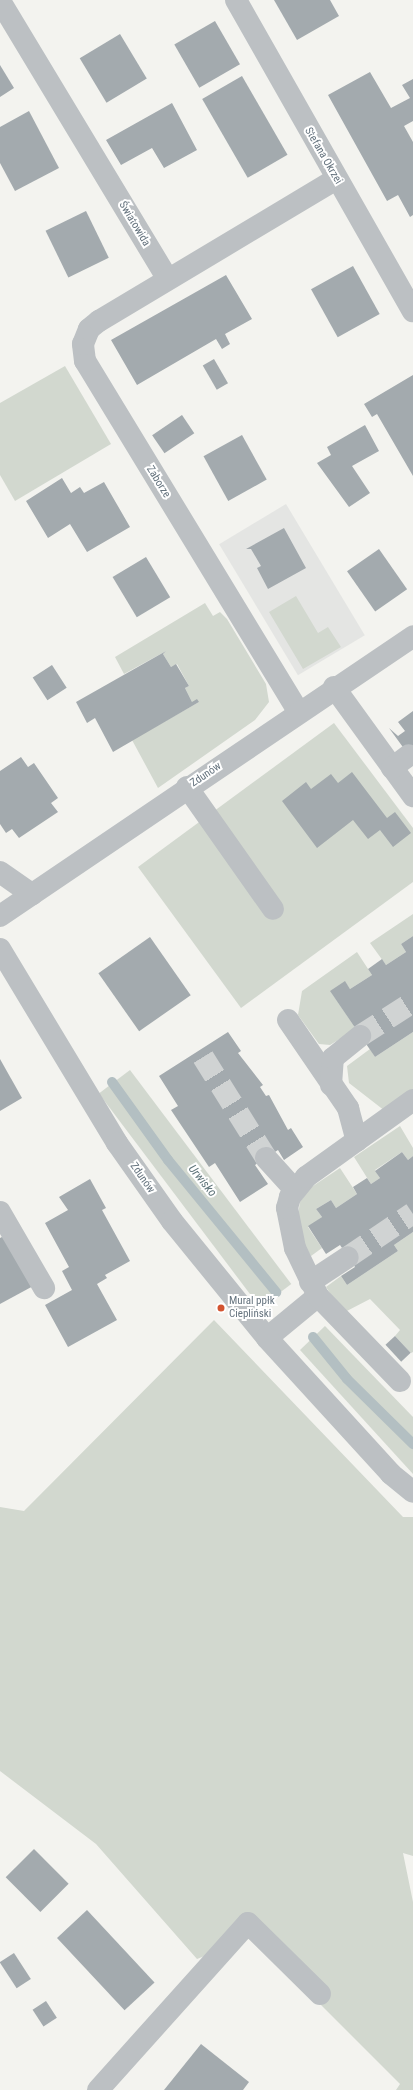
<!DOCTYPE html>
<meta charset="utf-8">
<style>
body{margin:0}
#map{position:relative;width:413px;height:2090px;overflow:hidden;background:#f3f3ef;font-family:"Roboto Condensed",sans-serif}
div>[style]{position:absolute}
.built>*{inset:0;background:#e4e5e3;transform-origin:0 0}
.green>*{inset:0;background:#d2d8cf;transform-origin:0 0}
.stream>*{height:10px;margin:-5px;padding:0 5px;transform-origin:5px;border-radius:5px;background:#b3bfc2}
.building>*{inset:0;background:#a3aaae;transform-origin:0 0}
.minor-tunnel>*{height:22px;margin-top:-11px;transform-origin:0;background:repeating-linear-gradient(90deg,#d0d3d3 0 22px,transparent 0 33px)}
.minor>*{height:22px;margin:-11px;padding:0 11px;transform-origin:11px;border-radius:11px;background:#bcc0c3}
.dots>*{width:11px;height:11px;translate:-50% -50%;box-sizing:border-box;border:2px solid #fff;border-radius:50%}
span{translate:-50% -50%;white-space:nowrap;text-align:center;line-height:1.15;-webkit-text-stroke:4px #fff;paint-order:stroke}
.street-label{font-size:11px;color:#65737e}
.poi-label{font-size:11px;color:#65737e}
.left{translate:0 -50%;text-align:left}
.water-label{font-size:12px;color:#60757b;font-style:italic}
</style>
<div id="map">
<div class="built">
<i style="left:286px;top:504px;width:153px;height:78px;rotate:59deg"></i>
</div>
<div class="green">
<i style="clip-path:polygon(65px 366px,111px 444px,15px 501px,0 475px,0 403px)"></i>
<i style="clip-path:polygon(296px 596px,318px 633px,328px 627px,341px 647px,303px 669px,269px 612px)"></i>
<i style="clip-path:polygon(205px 603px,213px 616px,220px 612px,227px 619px,266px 684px,269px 702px,255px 720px,158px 788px,132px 740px,199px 702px,192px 702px,185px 688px,189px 686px,177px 664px,171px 667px,163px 654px,166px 651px,124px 674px,115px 657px)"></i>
<i style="clip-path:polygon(334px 723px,413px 828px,413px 882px,241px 1008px,138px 867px)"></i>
<i style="clip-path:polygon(413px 914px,413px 936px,401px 944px,406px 952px,386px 965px,370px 943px)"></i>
<i style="clip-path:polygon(357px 952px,372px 975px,350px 989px,345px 982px,331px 992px,356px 1029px,330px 1045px,319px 1044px,298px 1015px,302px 991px)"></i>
<i style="clip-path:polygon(413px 1032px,413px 1090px,385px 1111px,349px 1083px,347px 1066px,370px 1049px,375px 1057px)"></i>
<i style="left:130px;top:1070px;width:268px;height:39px;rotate:53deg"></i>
<i style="clip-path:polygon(400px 1126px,413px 1148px,413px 1156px,408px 1160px,402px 1152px,375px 1170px,380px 1178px,371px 1184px,354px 1157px)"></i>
<i style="clip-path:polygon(340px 1168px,357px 1194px,336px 1208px,331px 1200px,316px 1209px,322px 1217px,308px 1227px,322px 1248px,311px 1256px,305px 1246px,298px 1215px,300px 1202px,310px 1188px)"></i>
<i style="clip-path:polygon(413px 1232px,413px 1352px,411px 1353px,395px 1336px,400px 1330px,370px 1299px,343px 1313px,326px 1287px,341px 1276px,347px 1285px,398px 1251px,394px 1245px)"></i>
<i style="clip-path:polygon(214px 1320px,403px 1517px,413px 1517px,413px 1856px,403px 1853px,413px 1902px,413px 2090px,396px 2090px,400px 2084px,253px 1937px,197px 1959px,96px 1844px,0 1771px,0 1507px,24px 1511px)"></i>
<i style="clip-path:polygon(325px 1326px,413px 1417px,413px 1474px,300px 1350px)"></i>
</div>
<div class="stream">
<i style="left:112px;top:1082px;width:96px;rotate:54.3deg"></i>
<i style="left:168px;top:1160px;width:171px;rotate:50.7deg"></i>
<i style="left:313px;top:1337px;width:54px;rotate:51deg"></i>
<i style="left:347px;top:1379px;width:93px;rotate:44.6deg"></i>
</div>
<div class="building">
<i style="clip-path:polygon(274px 0,330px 0,339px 16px,297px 40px)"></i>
<i style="left:215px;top:21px;width:50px;height:47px;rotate:60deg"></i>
<i style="left:120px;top:34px;width:52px;height:47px;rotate:59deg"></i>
<i style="clip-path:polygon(0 65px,14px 88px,0 97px)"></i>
<i style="clip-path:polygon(370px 72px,391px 108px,410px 98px,402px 85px,413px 79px,413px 121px,404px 126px,413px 142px,413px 215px,410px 217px,398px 195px,387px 201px,328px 95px)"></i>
<i style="left:242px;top:76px;width:91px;height:46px;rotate:60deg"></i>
<i style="clip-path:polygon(172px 103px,197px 150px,164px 168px,152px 148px,121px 165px,106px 140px)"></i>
<i style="clip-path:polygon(29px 111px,59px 168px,15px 191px,0 163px,0 127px)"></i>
<i style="left:86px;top:211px;width:52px;height:45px;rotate:64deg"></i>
<i style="left:353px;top:266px;width:55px;height:48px;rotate:61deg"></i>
<i style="clip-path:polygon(226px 275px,252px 319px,225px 334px,230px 344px,222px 349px,216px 339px,137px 385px,111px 340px)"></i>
<i style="left:214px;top:359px;width:28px;height:13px;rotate:60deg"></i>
<i style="clip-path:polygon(413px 375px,413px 476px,377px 414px,372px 417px,364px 404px)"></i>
<i style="left:182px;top:415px;width:22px;height:36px;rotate:56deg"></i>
<i style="clip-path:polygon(365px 425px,379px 451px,352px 466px,370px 493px,349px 507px,317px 463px,331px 455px,327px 447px)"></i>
<i style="left:242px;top:435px;width:51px;height:44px;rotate:61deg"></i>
<i style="clip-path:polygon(62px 478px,71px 493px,80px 487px,84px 493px,104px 482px,130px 527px,87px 552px,70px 524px,48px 538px,26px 501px)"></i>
<i style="clip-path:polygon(284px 528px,306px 568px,268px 589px,257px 568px,261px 566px,251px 549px,246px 549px)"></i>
<i style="left:379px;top:549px;width:49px;height:39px;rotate:55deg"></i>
<i style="left:146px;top:557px;width:47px;height:39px;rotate:59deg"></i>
<i style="clip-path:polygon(166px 651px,163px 654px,171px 667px,176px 664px,189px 686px,185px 688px,192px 702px,197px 699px,199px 702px,113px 752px,95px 718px,87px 723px,76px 702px)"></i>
<i style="left:52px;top:665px;width:27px;height:23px;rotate:57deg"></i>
<i style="clip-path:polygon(413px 711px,413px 761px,389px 728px,398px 736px,405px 731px,398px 722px)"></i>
<i style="clip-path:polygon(21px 757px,28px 767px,34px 763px,58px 798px,51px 803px,58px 812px,19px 838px,12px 829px,6px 833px,0 824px,0 771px)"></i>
<i style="clip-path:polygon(352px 772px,387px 818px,395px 812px,411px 833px,393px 847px,380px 830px,368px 839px,353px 820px,317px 848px,282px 801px,306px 782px,311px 789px,331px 774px,338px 783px)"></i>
<i style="clip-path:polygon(413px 936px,413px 1032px,375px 1057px,330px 991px,345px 981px,350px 989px,372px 975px,368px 969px,382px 959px,386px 965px,406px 952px,401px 944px)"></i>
<i style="left:150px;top:937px;width:71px;height:63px;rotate:55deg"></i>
<i style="clip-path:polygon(228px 1032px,241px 1051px,238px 1053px,263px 1085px,260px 1087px,266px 1096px,269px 1095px,288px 1130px,291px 1128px,303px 1147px,284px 1160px,278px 1150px,255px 1165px,268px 1184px,240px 1202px,215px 1163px,209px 1167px,171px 1110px,178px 1106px,159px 1076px)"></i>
<i style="clip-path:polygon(0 1059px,22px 1098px,0 1111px)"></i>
<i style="clip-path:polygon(402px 1152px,408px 1160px,413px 1156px,413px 1232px,394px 1245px,398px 1251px,347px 1285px,341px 1276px,355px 1267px,340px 1245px,326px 1254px,308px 1226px,322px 1217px,316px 1209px,331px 1200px,336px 1208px,357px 1194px,353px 1187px,367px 1178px,371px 1184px,380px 1178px,375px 1171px)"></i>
<i style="clip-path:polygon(90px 1179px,106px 1208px,102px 1210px,130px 1261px,105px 1275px,107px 1278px,97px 1284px,117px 1320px,68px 1347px,45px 1305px,72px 1290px,62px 1271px,69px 1267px,45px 1223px,68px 1210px,59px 1197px)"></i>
<i style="clip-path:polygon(6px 1235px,35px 1285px,0 1304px,0 1238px)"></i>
<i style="left:395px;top:1336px;width:23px;height:13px;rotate:47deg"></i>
<i style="left:34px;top:1849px;width:49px;height:40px;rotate:45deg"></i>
<i style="left:87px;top:1910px;width:99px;height:41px;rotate:47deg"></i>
<i style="left:14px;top:1953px;width:31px;height:17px;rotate:57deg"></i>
<i style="left:46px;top:2001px;width:20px;height:16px;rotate:57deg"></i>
<i style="clip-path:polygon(201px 2044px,249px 2082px,243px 2090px,164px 2090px)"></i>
</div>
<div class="minor-tunnel">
<i style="left:360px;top:1036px;width:63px;rotate:-32.7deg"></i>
<i style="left:203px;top:1057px;width:119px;rotate:58deg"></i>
<i style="left:348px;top:1257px;width:78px;rotate:-34.1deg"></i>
</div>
<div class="minor">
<i style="left:236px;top:0;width:358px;rotate:60.4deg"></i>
<i style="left:0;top:1px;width:323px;rotate:58.9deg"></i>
<i style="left:334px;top:687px;width:135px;rotate:54.1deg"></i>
<i style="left:298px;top:711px;width:410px;rotate:-121.3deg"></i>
<i style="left:85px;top:361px;width:17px;rotate:-97deg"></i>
<i style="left:83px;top:344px;width:16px;rotate:-68deg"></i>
<i style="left:89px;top:329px;width:13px;rotate:-39deg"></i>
<i style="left:99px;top:321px;width:276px;rotate:-30.9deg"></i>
<i style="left:392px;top:768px;width:21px;rotate:-37deg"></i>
<i style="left:187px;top:787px;width:149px;rotate:54.8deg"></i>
<i style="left:0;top:872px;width:39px;rotate:35deg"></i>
<i style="left:0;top:916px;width:499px;rotate:-34.1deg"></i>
<i style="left:0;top:949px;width:227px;rotate:58.9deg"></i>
<i style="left:117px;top:1143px;width:95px;rotate:54.8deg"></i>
<i style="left:172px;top:1221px;width:151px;rotate:50.9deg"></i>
<i style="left:267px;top:1338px;width:66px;rotate:-39.5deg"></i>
<i style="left:288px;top:1020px;width:107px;rotate:55.7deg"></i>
<i style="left:348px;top:1108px;width:34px;rotate:75deg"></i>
<i style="left:331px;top:1085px;width:27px;rotate:-86deg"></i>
<i style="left:333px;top:1058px;width:35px;rotate:-39deg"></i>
<i style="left:266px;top:1158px;width:43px;rotate:47.8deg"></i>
<i style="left:0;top:1212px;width:88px;rotate:59.9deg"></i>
<i style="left:310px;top:1282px;width:45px;rotate:-33.3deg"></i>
<i style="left:267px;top:1338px;width:184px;rotate:47.6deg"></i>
<i style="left:391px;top:1474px;width:28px;rotate:39deg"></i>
<i style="left:400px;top:1381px;width:118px;rotate:-134deg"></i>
<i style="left:318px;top:1296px;width:53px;rotate:-115.6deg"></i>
<i style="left:295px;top:1248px;width:41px;rotate:-101.3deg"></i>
<i style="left:287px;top:1208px;width:11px;rotate:-75deg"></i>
<i style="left:290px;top:1197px;width:26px;rotate:-51deg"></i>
<i style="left:306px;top:1177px;width:132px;rotate:-35.7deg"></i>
<i style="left:98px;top:2090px;width:224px;rotate:-48.1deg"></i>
<i style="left:248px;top:1923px;width:101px;rotate:44.6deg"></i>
</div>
<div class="dots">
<i style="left:221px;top:1308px;background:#d35430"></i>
</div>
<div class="street-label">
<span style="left:323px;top:156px;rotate:60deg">Stefana Okrzei</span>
<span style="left:134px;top:224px;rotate:59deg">Światowida</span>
<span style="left:158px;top:482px;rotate:58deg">Zaborze</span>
<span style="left:206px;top:775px;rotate:-34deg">Zdunów</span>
<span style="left:142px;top:1178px;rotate:55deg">Zdunów</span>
</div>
<div class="poi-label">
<span class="left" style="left:229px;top:1308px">Mural ppłk<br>Ciepliński</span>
</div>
<div class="water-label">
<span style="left:202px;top:1181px;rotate:51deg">Urwisko</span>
</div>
</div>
